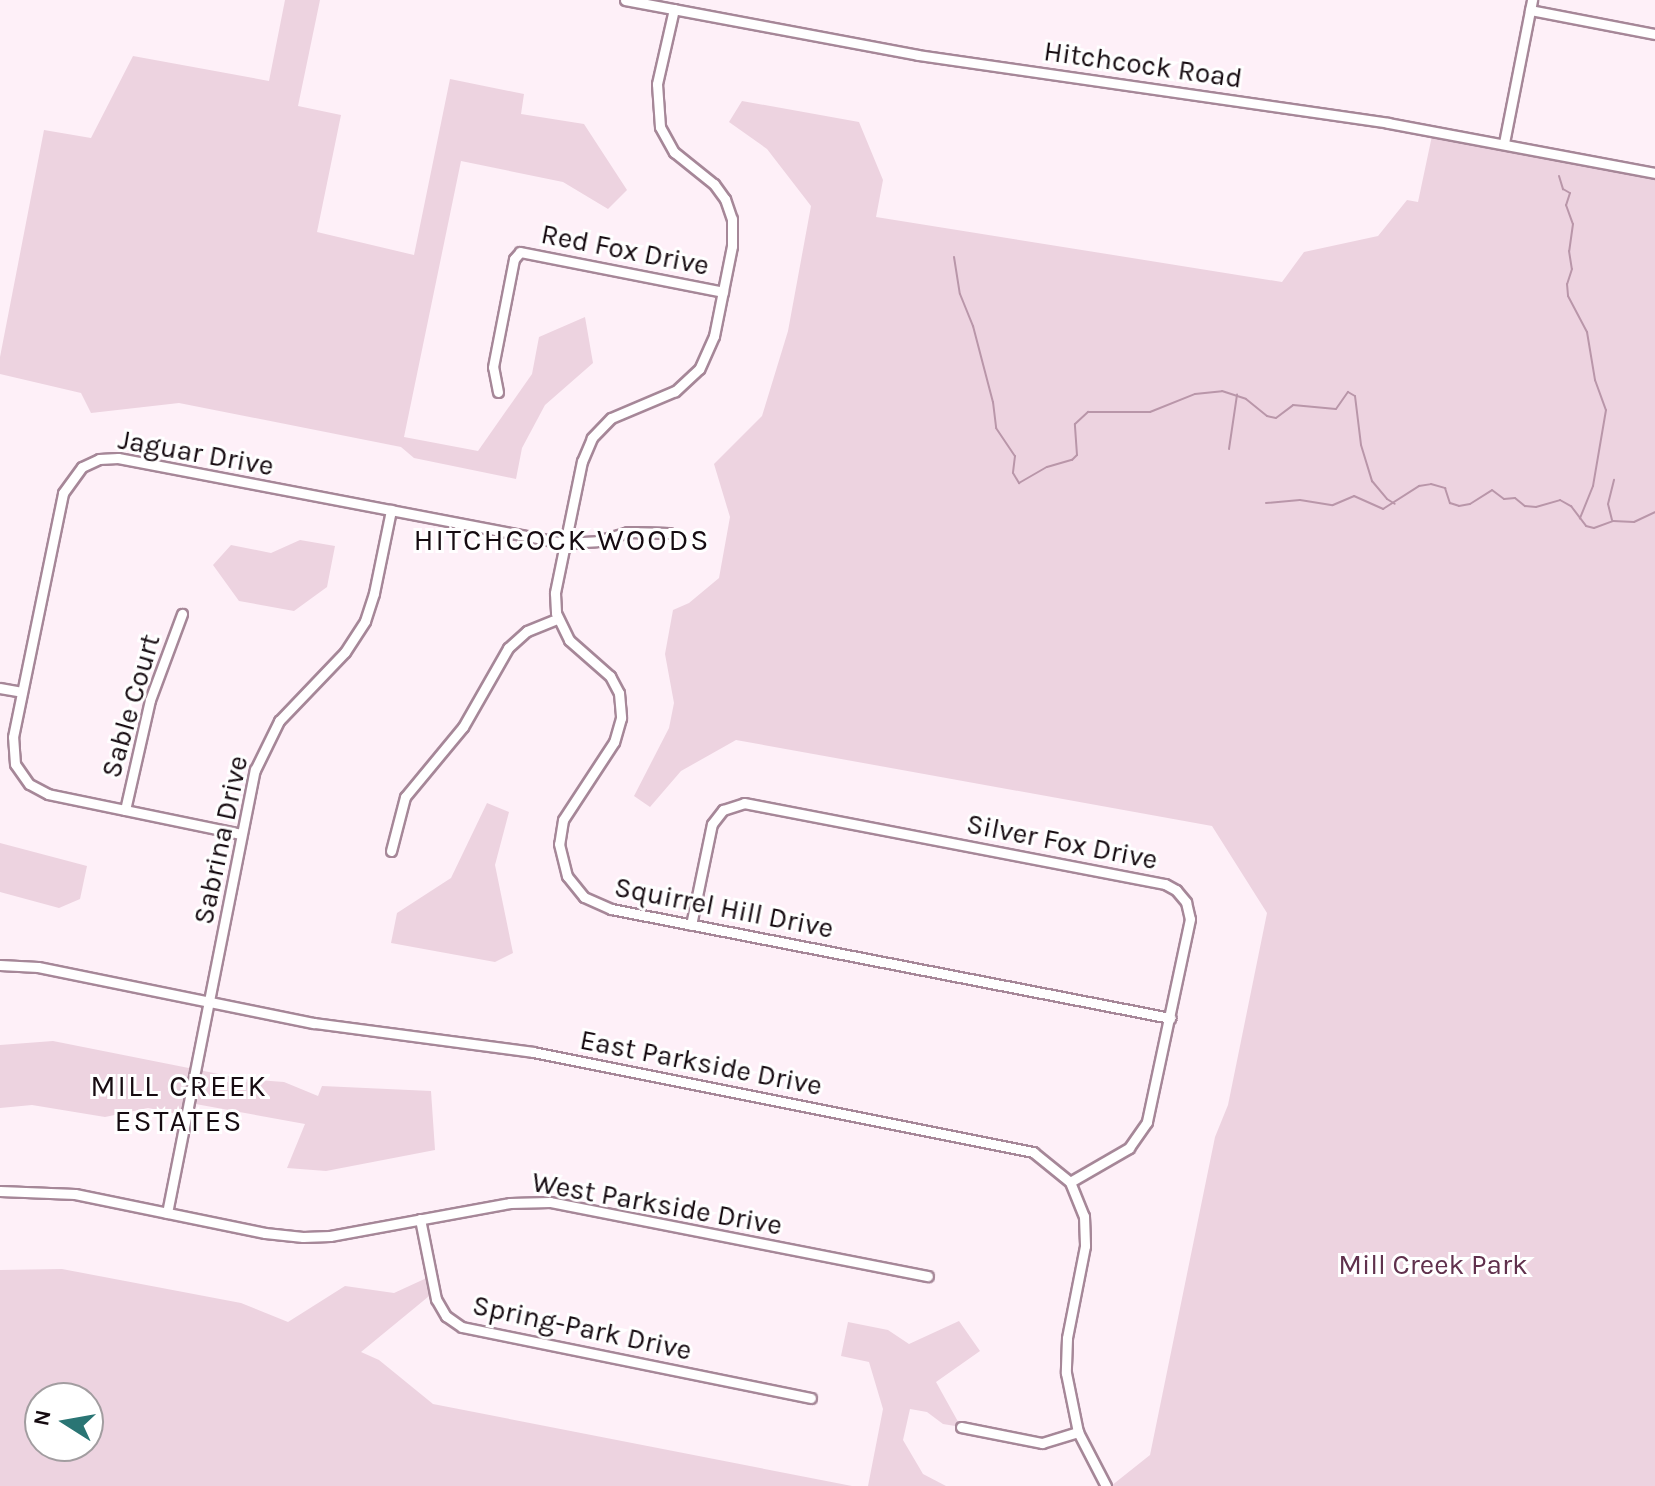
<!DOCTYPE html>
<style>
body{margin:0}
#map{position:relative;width:1655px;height:1486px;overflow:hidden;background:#fef0f8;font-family:Karla,sans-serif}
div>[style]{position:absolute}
.green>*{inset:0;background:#edd3e0}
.stream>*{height:2px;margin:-1px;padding:0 1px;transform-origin:1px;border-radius:1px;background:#b996a9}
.roads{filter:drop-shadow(2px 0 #a68798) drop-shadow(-2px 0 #a68798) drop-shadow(0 2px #a68798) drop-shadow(0 -2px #a68798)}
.minor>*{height:9px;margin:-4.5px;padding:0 4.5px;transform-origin:4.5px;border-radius:4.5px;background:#fff}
span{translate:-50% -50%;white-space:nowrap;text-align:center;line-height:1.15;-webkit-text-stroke:6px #fff;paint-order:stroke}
.street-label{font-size:28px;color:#160b11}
.park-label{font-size:28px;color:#60314d}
.neighbourhood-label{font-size:30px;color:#160b11;letter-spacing:2px}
.north{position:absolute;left:24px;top:1382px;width:80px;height:80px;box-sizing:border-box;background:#fff;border:2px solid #a29da0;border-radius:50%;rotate:281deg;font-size:22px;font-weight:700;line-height:32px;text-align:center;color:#160b11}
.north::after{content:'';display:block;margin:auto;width:28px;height:36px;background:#2a7574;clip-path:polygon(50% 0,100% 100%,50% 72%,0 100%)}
</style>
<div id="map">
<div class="green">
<i style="clip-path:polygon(285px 0,320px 0,298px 106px,341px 115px,317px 232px,414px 255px,450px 79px,524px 94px,521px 114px,584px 124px,627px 190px,608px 209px,563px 182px,461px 161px,404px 437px,478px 451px,532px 374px,539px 337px,585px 317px,593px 363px,545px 405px,522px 448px,516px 479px,414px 458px,401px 447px,179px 403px,91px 413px,81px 393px,0 374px,0 357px,44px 130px,91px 138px,133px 56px,269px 81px)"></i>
<i style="clip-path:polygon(742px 101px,859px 122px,883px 180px,876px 217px,1282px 282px,1304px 252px,1378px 236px,1407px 200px,1418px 202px,1433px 131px,1655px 173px,1655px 1486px,1111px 1486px,1150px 1455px,1215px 1137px,1228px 1105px,1267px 913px,1212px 826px,736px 740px,681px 771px,650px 807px,634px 796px,669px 728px,674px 703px,665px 654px,673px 610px,689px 603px,719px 578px,730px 517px,714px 464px,762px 416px,788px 331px,811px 206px,767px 149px,729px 122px)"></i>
<i style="clip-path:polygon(300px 540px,335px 546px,327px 587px,294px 611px,239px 601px,213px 565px,231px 545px,271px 553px)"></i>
<i style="clip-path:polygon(487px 803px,509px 812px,495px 865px,513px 953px,495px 962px,391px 943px,397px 913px,451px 878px)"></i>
<i style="clip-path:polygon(0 843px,87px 866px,80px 899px,59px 908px,0 892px)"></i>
<i style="clip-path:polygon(53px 1041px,244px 1079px,284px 1082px,318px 1096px,322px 1086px,431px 1091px,435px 1150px,326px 1171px,287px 1168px,305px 1124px,190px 1103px,187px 1116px,148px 1108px,105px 1117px,32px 1105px,0 1108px,0 1045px)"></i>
<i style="clip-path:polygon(evenodd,62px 1269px,241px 1303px,288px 1322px,345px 1286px,394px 1293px,431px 1276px,434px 1292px,361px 1352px,379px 1360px,433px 1404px,852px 1486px,0 1486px,0 1270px,62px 1269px,40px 1398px,88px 1398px,88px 1446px,40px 1446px,40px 1398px)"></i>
<i style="clip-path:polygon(959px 1321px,980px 1351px,936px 1382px,961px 1427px,943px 1424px,927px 1412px,910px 1409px,903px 1440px,923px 1474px,946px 1486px,868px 1486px,883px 1409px,869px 1362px,841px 1356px,848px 1322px,888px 1330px,909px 1344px)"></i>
</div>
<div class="stream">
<i style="left:1559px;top:176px;width:14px;rotate:73deg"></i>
<i style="left:1563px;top:189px;width:8px;rotate:30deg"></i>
<i style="left:1570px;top:193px;width:13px;rotate:108deg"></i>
<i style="left:1566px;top:205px;width:20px;rotate:70deg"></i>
<i style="left:1573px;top:224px;width:27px;rotate:98deg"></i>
<i style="left:1569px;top:251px;width:18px;rotate:81deg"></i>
<i style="left:1572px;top:269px;width:16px;rotate:108deg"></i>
<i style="left:1567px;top:284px;width:12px;rotate:85deg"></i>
<i style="left:1568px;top:296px;width:41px;rotate:62.2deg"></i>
<i style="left:1587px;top:332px;width:49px;rotate:80.5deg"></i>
<i style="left:1595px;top:380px;width:32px;rotate:70deg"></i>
<i style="left:1606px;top:410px;width:77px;rotate:99.7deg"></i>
<i style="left:1593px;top:486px;width:35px;rotate:112deg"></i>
<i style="left:954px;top:257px;width:37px;rotate:81deg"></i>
<i style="left:960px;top:294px;width:35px;rotate:68deg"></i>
<i style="left:973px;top:326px;width:79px;rotate:75.3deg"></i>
<i style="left:993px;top:402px;width:26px;rotate:83deg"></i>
<i style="left:996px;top:428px;width:34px;rotate:56deg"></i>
<i style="left:1015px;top:456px;width:17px;rotate:97deg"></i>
<i style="left:1013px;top:473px;width:12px;rotate:59deg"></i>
<i style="left:1019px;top:483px;width:32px;rotate:-30deg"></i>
<i style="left:1047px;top:467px;width:26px;rotate:-16deg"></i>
<i style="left:1072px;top:460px;width:7px;rotate:-45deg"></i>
<i style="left:1077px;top:455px;width:31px;rotate:-94deg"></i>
<i style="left:1075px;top:424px;width:18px;rotate:-43deg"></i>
<i style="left:1088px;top:412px;width:62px"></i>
<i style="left:1150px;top:412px;width:48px;rotate:-21.8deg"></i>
<i style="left:1195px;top:394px;width:27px;rotate:-6deg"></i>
<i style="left:1222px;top:391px;width:25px;rotate:18deg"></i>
<i style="left:1246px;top:399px;width:27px;rotate:39deg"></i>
<i style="left:1267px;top:416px;width:9px;rotate:13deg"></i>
<i style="left:1276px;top:418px;width:21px;rotate:-37deg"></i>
<i style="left:1293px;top:405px;width:43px;rotate:5.3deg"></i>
<i style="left:1336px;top:409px;width:21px;rotate:-55deg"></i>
<i style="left:1348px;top:392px;width:8px;rotate:30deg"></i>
<i style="left:1355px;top:396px;width:49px;rotate:83deg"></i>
<i style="left:1361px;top:445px;width:38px;rotate:73deg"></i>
<i style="left:1372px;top:481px;width:23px;rotate:50deg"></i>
<i style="left:1387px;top:499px;width:9px;rotate:32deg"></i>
<i style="left:1229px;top:449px;width:55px;rotate:-81.6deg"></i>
<i style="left:1266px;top:503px;width:34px;rotate:-5deg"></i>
<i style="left:1300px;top:500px;width:33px;rotate:9deg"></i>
<i style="left:1333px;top:505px;width:23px;rotate:-23deg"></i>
<i style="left:1354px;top:496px;width:32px;rotate:24deg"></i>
<i style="left:1383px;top:509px;width:43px;rotate:-32.6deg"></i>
<i style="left:1419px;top:486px;width:12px;rotate:-9deg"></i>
<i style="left:1431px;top:484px;width:15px;rotate:16deg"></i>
<i style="left:1445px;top:488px;width:16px;rotate:72deg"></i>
<i style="left:1450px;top:503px;width:9px;rotate:18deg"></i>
<i style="left:1459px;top:506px;width:11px;rotate:-10deg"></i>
<i style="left:1470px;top:504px;width:26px;rotate:-32deg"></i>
<i style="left:1492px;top:490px;width:15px;rotate:37deg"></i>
<i style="left:1504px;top:499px;width:11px;rotate:-5deg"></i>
<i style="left:1515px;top:498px;width:13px;rotate:39deg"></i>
<i style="left:1525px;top:506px;width:11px;rotate:5deg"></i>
<i style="left:1536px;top:507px;width:25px;rotate:-16deg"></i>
<i style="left:1560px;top:500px;width:13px;rotate:29deg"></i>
<i style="left:1571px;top:506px;width:25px;rotate:53deg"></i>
<i style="left:1586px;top:526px;width:8px;rotate:14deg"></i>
<i style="left:1594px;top:528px;width:20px;rotate:-20deg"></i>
<i style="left:1613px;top:521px;width:21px;rotate:3deg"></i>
<i style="left:1634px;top:522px;width:23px;rotate:-25deg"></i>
<i style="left:1612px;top:520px;width:16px;rotate:-104deg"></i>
<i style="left:1608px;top:504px;width:25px;rotate:-76deg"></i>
</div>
<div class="roads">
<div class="minor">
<i style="left:625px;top:0;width:298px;rotate:10.6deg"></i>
<i style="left:918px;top:55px;width:475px;rotate:8.2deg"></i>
<i style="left:1388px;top:123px;width:272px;rotate:10.6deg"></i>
<i style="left:674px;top:9px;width:77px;rotate:102.8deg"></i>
<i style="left:657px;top:84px;width:43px;rotate:86deg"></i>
<i style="left:660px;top:127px;width:29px;rotate:61deg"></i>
<i style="left:674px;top:152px;width:51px;rotate:38.7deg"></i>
<i style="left:714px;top:184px;width:19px;rotate:54deg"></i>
<i style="left:725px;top:199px;width:21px;rotate:71deg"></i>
<i style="left:732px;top:219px;width:27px;rotate:90deg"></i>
<i style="left:732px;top:246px;width:92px;rotate:101.3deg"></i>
<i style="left:714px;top:336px;width:36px;rotate:114deg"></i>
<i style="left:699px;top:369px;width:33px;rotate:137deg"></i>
<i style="left:675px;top:391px;width:69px;rotate:157.1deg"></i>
<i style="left:611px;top:418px;width:28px;rotate:134deg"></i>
<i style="left:592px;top:438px;width:25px;rotate:113deg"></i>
<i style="left:582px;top:461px;width:135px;rotate:101.6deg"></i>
<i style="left:555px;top:593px;width:20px;rotate:87deg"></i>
<i style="left:556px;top:613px;width:30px;rotate:64deg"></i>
<i style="left:569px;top:640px;width:55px;rotate:41.3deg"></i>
<i style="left:610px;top:676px;width:19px;rotate:62deg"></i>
<i style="left:619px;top:693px;width:25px;rotate:85deg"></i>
<i style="left:621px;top:718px;width:25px;rotate:106deg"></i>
<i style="left:614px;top:742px;width:93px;rotate:123.2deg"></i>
<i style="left:563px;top:820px;width:24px;rotate:99deg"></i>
<i style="left:559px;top:844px;width:33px;rotate:76deg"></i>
<i style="left:567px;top:876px;width:27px;rotate:51deg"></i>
<i style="left:584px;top:897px;width:30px;rotate:24deg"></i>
<i style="left:611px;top:909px;width:570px;rotate:11.03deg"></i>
<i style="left:1530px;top:10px;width:127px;rotate:10.9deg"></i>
<i style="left:1504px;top:143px;width:146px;rotate:-78.9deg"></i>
<i style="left:498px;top:392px;width:25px;rotate:-101deg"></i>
<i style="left:493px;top:367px;width:110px;rotate:-79deg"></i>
<i style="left:514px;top:259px;width:9px;rotate:-49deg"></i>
<i style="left:520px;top:252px;width:207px;rotate:11.1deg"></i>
<i style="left:0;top:688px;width:22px;rotate:10deg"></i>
<i style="left:125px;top:810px;width:113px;rotate:-77.2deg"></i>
<i style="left:150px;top:700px;width:92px;rotate:-69.6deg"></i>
<i style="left:241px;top:834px;width:197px;rotate:-168.3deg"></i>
<i style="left:48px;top:794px;width:21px;rotate:-152deg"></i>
<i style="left:29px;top:784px;width:24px;rotate:-125deg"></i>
<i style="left:15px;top:764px;width:27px;rotate:-94deg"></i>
<i style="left:13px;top:737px;width:249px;rotate:-78.4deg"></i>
<i style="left:63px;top:493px;width:32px;rotate:-54deg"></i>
<i style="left:82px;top:467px;width:19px;rotate:-25deg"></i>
<i style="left:99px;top:459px;width:19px;rotate:-3deg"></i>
<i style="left:118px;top:458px;width:454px;rotate:10.8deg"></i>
<i style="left:564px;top:543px;width:33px;rotate:-3deg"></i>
<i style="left:597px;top:541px;width:32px;rotate:-16deg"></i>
<i style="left:628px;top:532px;width:41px;rotate:1.4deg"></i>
<i style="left:391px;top:851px;width:56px;rotate:-75.5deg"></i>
<i style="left:405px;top:797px;width:91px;rotate:-50.4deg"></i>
<i style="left:463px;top:727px;width:91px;rotate:-60.3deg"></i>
<i style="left:508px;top:648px;width:25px;rotate:-42deg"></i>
<i style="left:527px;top:631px;width:32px;rotate:-22deg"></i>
<i style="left:691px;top:925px;width:103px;rotate:-78.3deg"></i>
<i style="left:712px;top:824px;width:18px;rotate:-52deg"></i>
<i style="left:723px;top:810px;width:22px;rotate:-18deg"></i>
<i style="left:744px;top:803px;width:429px;rotate:10.9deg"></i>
<i style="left:1165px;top:884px;width:13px;rotate:29deg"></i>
<i style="left:1176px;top:890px;width:16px;rotate:50deg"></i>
<i style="left:1186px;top:902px;width:17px;rotate:77deg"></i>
<i style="left:1190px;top:919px;width:208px;rotate:102deg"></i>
<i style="left:1147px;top:1122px;width:32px;rotate:125deg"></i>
<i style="left:1129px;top:1148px;width:68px;rotate:150deg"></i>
<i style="left:0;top:965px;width:38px;rotate:3deg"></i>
<i style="left:38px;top:967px;width:282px;rotate:11.5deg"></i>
<i style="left:314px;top:1023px;width:221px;rotate:7.5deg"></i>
<i style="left:533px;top:1052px;width:510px;rotate:11.31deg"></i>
<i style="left:1033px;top:1152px;width:48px;rotate:39deg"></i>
<i style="left:1070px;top:1182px;width:37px;rotate:68deg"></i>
<i style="left:1084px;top:1216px;width:30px;rotate:88deg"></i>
<i style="left:1085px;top:1246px;width:94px;rotate:101.1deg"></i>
<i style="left:1067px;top:1338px;width:35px;rotate:92deg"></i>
<i style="left:1066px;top:1373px;width:60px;rotate:78.5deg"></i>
<i style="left:1078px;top:1432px;width:61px;rotate:62.6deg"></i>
<i style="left:0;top:1191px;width:75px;rotate:2.3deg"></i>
<i style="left:75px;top:1194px;width:194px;rotate:11.6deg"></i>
<i style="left:265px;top:1233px;width:38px;rotate:6deg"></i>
<i style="left:303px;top:1237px;width:27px;rotate:-2deg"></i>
<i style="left:330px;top:1236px;width:183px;rotate:-10.4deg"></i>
<i style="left:510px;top:1203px;width:40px;rotate:-1.4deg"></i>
<i style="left:550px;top:1202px;width:385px;rotate:11.1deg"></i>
<i style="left:167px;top:1213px;width:452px;rotate:-78.8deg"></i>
<i style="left:255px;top:770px;width:55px;rotate:-63.9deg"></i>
<i style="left:279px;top:721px;width:95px;rotate:-46.3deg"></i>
<i style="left:345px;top:652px;width:37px;rotate:-57deg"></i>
<i style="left:365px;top:621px;width:29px;rotate:-72deg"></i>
<i style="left:374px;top:593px;width:85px;rotate:-78.4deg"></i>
<i style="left:420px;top:1219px;width:82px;rotate:78.7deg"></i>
<i style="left:436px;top:1299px;width:20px;rotate:60deg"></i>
<i style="left:446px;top:1316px;width:19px;rotate:35deg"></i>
<i style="left:462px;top:1327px;width:356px;rotate:11.5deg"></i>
<i style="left:961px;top:1427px;width:83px;rotate:11.2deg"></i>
<i style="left:1042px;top:1443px;width:38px;rotate:-17deg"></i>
</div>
</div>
<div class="street-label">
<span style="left:1143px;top:65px;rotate:8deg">Hitchcock Road</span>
<span style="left:625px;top:250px;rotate:11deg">Red Fox Drive</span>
<span style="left:196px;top:453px;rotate:10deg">Jaguar Drive</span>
<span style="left:131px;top:706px;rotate:-74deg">Sable Court</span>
<span style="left:221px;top:840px;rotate:-78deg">Sabrina Drive</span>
<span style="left:1062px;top:842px;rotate:11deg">Silver Fox Drive</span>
<span style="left:724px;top:908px;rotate:11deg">Squirrel Hill Drive</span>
<span style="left:701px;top:1063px;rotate:11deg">East Parkside Drive</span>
<span style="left:657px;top:1204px;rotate:10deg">West Parkside Drive</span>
<span style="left:582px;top:1328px;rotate:12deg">Spring-Park Drive</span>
</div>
<div class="park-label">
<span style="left:1433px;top:1265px">Mill Creek Park</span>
</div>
<div class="neighbourhood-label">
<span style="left:562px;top:540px">HITCHCOCK WOODS</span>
<span style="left:179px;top:1103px">MILL CREEK<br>ESTATES</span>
</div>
<div class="north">N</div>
</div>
